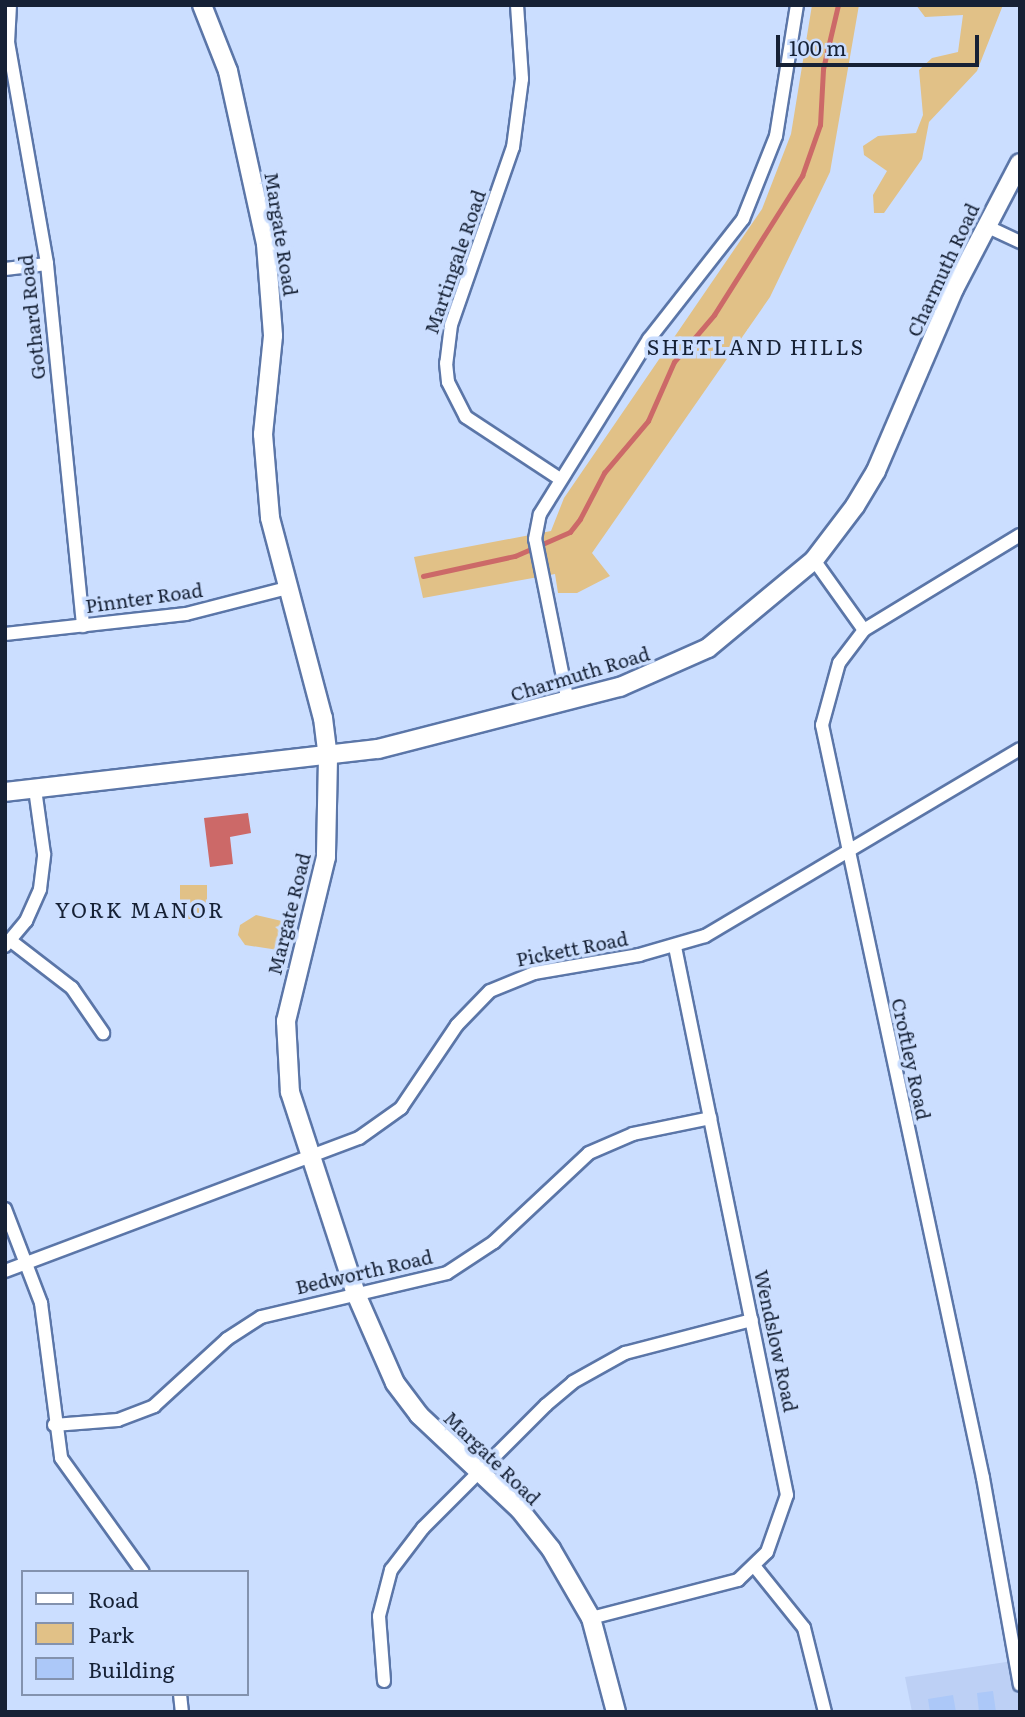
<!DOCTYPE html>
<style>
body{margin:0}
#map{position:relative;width:1025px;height:1717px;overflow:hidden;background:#cbdeff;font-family:Literata,serif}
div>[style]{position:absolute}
.built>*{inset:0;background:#bdd0f5}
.green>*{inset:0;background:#e1c187;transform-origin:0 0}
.water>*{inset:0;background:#cc6968}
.stream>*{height:4.5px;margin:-2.25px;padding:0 2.25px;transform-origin:2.25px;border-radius:2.25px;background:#cc6968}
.building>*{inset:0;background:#acc8f8}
.roads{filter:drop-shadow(2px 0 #5b76a8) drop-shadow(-2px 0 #5b76a8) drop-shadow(0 2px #5b76a8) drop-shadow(0 -2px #5b76a8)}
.street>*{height:12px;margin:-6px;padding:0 6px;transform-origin:6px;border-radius:6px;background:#fff}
.secondary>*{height:18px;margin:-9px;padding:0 9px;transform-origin:9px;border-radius:9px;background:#fff}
span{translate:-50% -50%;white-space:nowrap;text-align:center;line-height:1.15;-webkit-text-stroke:7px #cbdeff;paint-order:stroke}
.street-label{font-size:19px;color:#162135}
.neighbourhood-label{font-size:21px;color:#162135;letter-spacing:2px}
.frame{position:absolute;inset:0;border:7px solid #162135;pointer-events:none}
.legend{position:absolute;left:21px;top:1570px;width:228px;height:126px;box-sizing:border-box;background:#cbdeff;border:2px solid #8392ae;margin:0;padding:9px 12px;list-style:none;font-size:21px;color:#162135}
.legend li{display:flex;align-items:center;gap:14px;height:35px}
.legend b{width:35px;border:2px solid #8392ae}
.scale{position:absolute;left:776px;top:35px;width:203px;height:32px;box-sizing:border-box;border:4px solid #162135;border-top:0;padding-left:9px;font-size:21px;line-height:24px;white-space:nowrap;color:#162135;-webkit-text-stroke:5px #cbdeff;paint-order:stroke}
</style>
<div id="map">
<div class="built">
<i style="clip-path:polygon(1020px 1660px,1020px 1712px,912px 1712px,905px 1677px)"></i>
</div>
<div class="green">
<i style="clip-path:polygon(812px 5px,859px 5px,830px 172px,770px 297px,592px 553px,610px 576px,577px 593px,558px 593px,555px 574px,423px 598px,414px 557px,551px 531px,564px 498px,762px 209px,791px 134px)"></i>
<i style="clip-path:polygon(916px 5px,1003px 5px,977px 71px,929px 122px,922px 159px,884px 213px,874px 213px,873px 195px,887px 171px,864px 155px,863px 146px,878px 136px,916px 133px,923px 115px,919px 70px,932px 58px,958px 52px,963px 15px,925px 17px)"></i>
<i style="left:180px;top:885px;width:27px;height:34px"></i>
<i style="clip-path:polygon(256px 915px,286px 922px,278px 950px,245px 945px,238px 935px,240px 925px)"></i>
</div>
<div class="water">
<i style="clip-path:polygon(248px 813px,251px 833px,230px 837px,233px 864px,210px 867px,204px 818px)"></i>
</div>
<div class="stream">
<i style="left:423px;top:576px;width:94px;rotate:-12.3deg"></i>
<i style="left:515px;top:556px;width:60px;rotate:-23.6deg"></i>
<i style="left:570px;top:532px;width:16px;rotate:-52deg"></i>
<i style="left:580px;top:519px;width:52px;rotate:-62.4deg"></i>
<i style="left:604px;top:473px;width:68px;rotate:-49.8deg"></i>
<i style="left:648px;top:421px;width:64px;rotate:-66.2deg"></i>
<i style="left:674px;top:362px;width:62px;rotate:-49.6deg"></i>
<i style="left:714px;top:315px;width:165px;rotate:-57.7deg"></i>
<i style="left:802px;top:176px;width:54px;rotate:-70.6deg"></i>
<i style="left:820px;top:125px;width:56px;rotate:-86.9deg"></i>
<i style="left:823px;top:69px;width:66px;rotate:-76.8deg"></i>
</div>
<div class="building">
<i style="clip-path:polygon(993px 1691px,996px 1712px,979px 1712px,977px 1693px)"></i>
<i style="clip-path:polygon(953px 1695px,956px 1712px,930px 1712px,928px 1699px)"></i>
</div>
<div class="roads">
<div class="street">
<i style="left:10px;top:5px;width:37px;rotate:93deg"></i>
<i style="left:8px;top:42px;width:225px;rotate:80deg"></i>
<i style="left:47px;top:264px;width:364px;rotate:84.3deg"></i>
<i style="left:517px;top:5px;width:74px;rotate:86.1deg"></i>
<i style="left:522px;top:79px;width:69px;rotate:97.5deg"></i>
<i style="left:513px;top:147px;width:188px;rotate:109.2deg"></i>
<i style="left:451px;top:325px;width:38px;rotate:97deg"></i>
<i style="left:446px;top:363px;width:19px;rotate:84deg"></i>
<i style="left:448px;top:382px;width:39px;rotate:63deg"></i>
<i style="left:466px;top:417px;width:113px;rotate:33.4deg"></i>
<i style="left:986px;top:226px;width:38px;rotate:25deg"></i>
<i style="left:5px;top:269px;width:42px;rotate:-6.8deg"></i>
<i style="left:1020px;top:535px;width:183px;rotate:148.7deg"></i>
<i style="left:864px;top:630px;width:41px;rotate:127.1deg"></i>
<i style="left:839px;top:663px;width:64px;rotate:105.3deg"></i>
<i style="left:822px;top:725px;width:770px;rotate:77.93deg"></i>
<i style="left:983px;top:1478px;width:210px;rotate:79.9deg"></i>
<i style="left:814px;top:560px;width:86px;rotate:54.5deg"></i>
<i style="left:5px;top:634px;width:182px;rotate:-6.3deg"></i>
<i style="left:186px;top:614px;width:104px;rotate:-14.4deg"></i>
<i style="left:568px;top:702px;width:166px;rotate:-101.4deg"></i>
<i style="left:535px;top:539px;width:25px;rotate:-79deg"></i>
<i style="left:540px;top:514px;width:206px;rotate:-58.1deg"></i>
<i style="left:649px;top:339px;width:152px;rotate:-51.9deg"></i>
<i style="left:743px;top:219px;width:89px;rotate:-68.3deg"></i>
<i style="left:776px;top:136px;width:133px;rotate:-80.9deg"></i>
<i style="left:11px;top:941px;width:77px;rotate:37.6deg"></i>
<i style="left:72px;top:988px;width:55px;rotate:55.4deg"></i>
<i style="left:5px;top:946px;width:33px;rotate:-50deg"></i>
<i style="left:26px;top:921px;width:35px;rotate:-66deg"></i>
<i style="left:40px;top:889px;width:35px;rotate:-83deg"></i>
<i style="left:44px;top:854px;width:66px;rotate:-97.9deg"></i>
<i style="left:5px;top:1209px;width:101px;rotate:69deg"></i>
<i style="left:41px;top:1303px;width:156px;rotate:82.6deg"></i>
<i style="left:61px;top:1458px;width:140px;rotate:54.3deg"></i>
<i style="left:5px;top:1271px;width:378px;rotate:-20.6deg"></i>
<i style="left:359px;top:1138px;width:52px;rotate:-35.5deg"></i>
<i style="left:401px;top:1108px;width:100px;rotate:-56deg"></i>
<i style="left:457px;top:1025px;width:47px;rotate:-45.9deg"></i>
<i style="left:490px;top:991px;width:48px;rotate:-22.2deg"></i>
<i style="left:534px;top:973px;width:107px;rotate:-9.7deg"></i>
<i style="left:639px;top:955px;width:69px;rotate:-16.1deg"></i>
<i style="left:705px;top:936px;width:366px;rotate:-30.7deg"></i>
<i style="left:54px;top:1425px;width:64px;rotate:-4.5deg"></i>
<i style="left:118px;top:1420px;width:39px;rotate:-21deg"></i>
<i style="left:154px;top:1406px;width:99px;rotate:-42.5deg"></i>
<i style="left:227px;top:1339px;width:40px;rotate:-32.9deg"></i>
<i style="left:261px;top:1317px;width:191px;rotate:-13.3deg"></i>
<i style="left:447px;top:1273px;width:56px;rotate:-33.4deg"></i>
<i style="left:494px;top:1242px;width:130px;rotate:-43.1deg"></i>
<i style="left:589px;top:1153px;width:48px;rotate:-23.4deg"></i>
<i style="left:633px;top:1134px;width:79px;rotate:-11.7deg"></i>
<i style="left:755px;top:1567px;width:78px;rotate:51.2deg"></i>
<i style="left:804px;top:1628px;width:87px;rotate:76deg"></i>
<i style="left:591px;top:1618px;width:152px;rotate:-14.5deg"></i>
<i style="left:738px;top:1580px;width:40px;rotate:-44deg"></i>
<i style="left:767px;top:1552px;width:60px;rotate:-70.7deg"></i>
<i style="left:787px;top:1495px;width:559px;rotate:-101.55deg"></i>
<i style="left:384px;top:1681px;width:65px;rotate:-94.4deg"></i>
<i style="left:379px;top:1616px;width:48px;rotate:-75.4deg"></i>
<i style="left:391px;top:1570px;width:53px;rotate:-52.7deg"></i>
<i style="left:423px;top:1528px;width:174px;rotate:-45deg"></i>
<i style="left:546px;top:1405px;width:35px;rotate:-40deg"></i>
<i style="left:573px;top:1382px;width:60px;rotate:-29.1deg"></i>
<i style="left:625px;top:1353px;width:131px;rotate:-14.6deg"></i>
<i style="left:180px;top:1694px;width:18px;rotate:84deg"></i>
</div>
<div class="secondary">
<i style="left:202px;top:5px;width:71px;rotate:68.5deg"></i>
<i style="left:228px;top:71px;width:177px;rotate:77.6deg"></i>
<i style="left:266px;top:244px;width:92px;rotate:85.6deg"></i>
<i style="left:273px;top:336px;width:99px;rotate:95.8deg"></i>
<i style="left:263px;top:434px;width:84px;rotate:85.2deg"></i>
<i style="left:270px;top:518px;width:207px;rotate:75.2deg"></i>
<i style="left:323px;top:718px;width:40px;rotate:82.9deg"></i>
<i style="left:328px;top:758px;width:99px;rotate:91.2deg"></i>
<i style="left:326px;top:857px;width:169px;rotate:103.7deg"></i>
<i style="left:286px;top:1021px;width:71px;rotate:86.8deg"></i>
<i style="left:290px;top:1092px;width:213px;rotate:71.9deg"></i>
<i style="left:356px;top:1294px;width:97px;rotate:66.3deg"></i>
<i style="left:395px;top:1383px;width:40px;rotate:53deg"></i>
<i style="left:419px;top:1415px;width:139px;rotate:43.2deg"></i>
<i style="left:520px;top:1510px;width:50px;rotate:51.5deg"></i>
<i style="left:551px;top:1549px;width:80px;rotate:59.9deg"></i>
<i style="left:591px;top:1618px;width:97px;rotate:75.1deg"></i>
<i style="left:5px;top:792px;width:375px;rotate:-6.6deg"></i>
<i style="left:378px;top:749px;width:250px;rotate:-14.4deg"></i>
<i style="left:620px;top:687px;width:96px;rotate:-23.9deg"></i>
<i style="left:708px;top:648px;width:138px;rotate:-39.7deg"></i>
<i style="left:814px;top:560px;width:68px;rotate:-52.8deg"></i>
<i style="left:855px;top:506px;width:41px;rotate:-59deg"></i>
<i style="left:876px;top:471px;width:198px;rotate:-66.8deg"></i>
<i style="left:954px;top:289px;width:142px;rotate:-62.4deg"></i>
</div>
</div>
<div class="street-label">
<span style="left:281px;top:234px;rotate:81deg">Margate Road</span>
<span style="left:455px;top:262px;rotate:-71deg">Martingale Road</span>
<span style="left:943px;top:270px;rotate:-65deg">Charmuth Road</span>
<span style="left:32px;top:317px;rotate:-96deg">Gothard Road</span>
<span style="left:144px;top:598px;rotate:-8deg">Pinnter Road</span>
<span style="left:580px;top:674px;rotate:-17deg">Charmuth Road</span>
<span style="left:289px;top:914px;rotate:-76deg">Margate Road</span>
<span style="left:572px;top:949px;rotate:-11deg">Pickett Road</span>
<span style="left:911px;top:1059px;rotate:78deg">Croftley Road</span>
<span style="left:364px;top:1272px;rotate:-13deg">Bedworth Road</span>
<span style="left:776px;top:1341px;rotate:78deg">Wendslow Road</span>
<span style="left:492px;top:1458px;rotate:44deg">Margate Road</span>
</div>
<div class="neighbourhood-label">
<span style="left:756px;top:346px">SHETLAND HILLS</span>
<span style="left:140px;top:909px">YORK MANOR</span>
</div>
<div class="frame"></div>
<ul class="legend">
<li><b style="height:9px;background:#fff"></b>Road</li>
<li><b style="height:19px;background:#e1c187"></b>Park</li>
<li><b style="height:19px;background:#acc8f8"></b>Building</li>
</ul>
<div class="scale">100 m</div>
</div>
